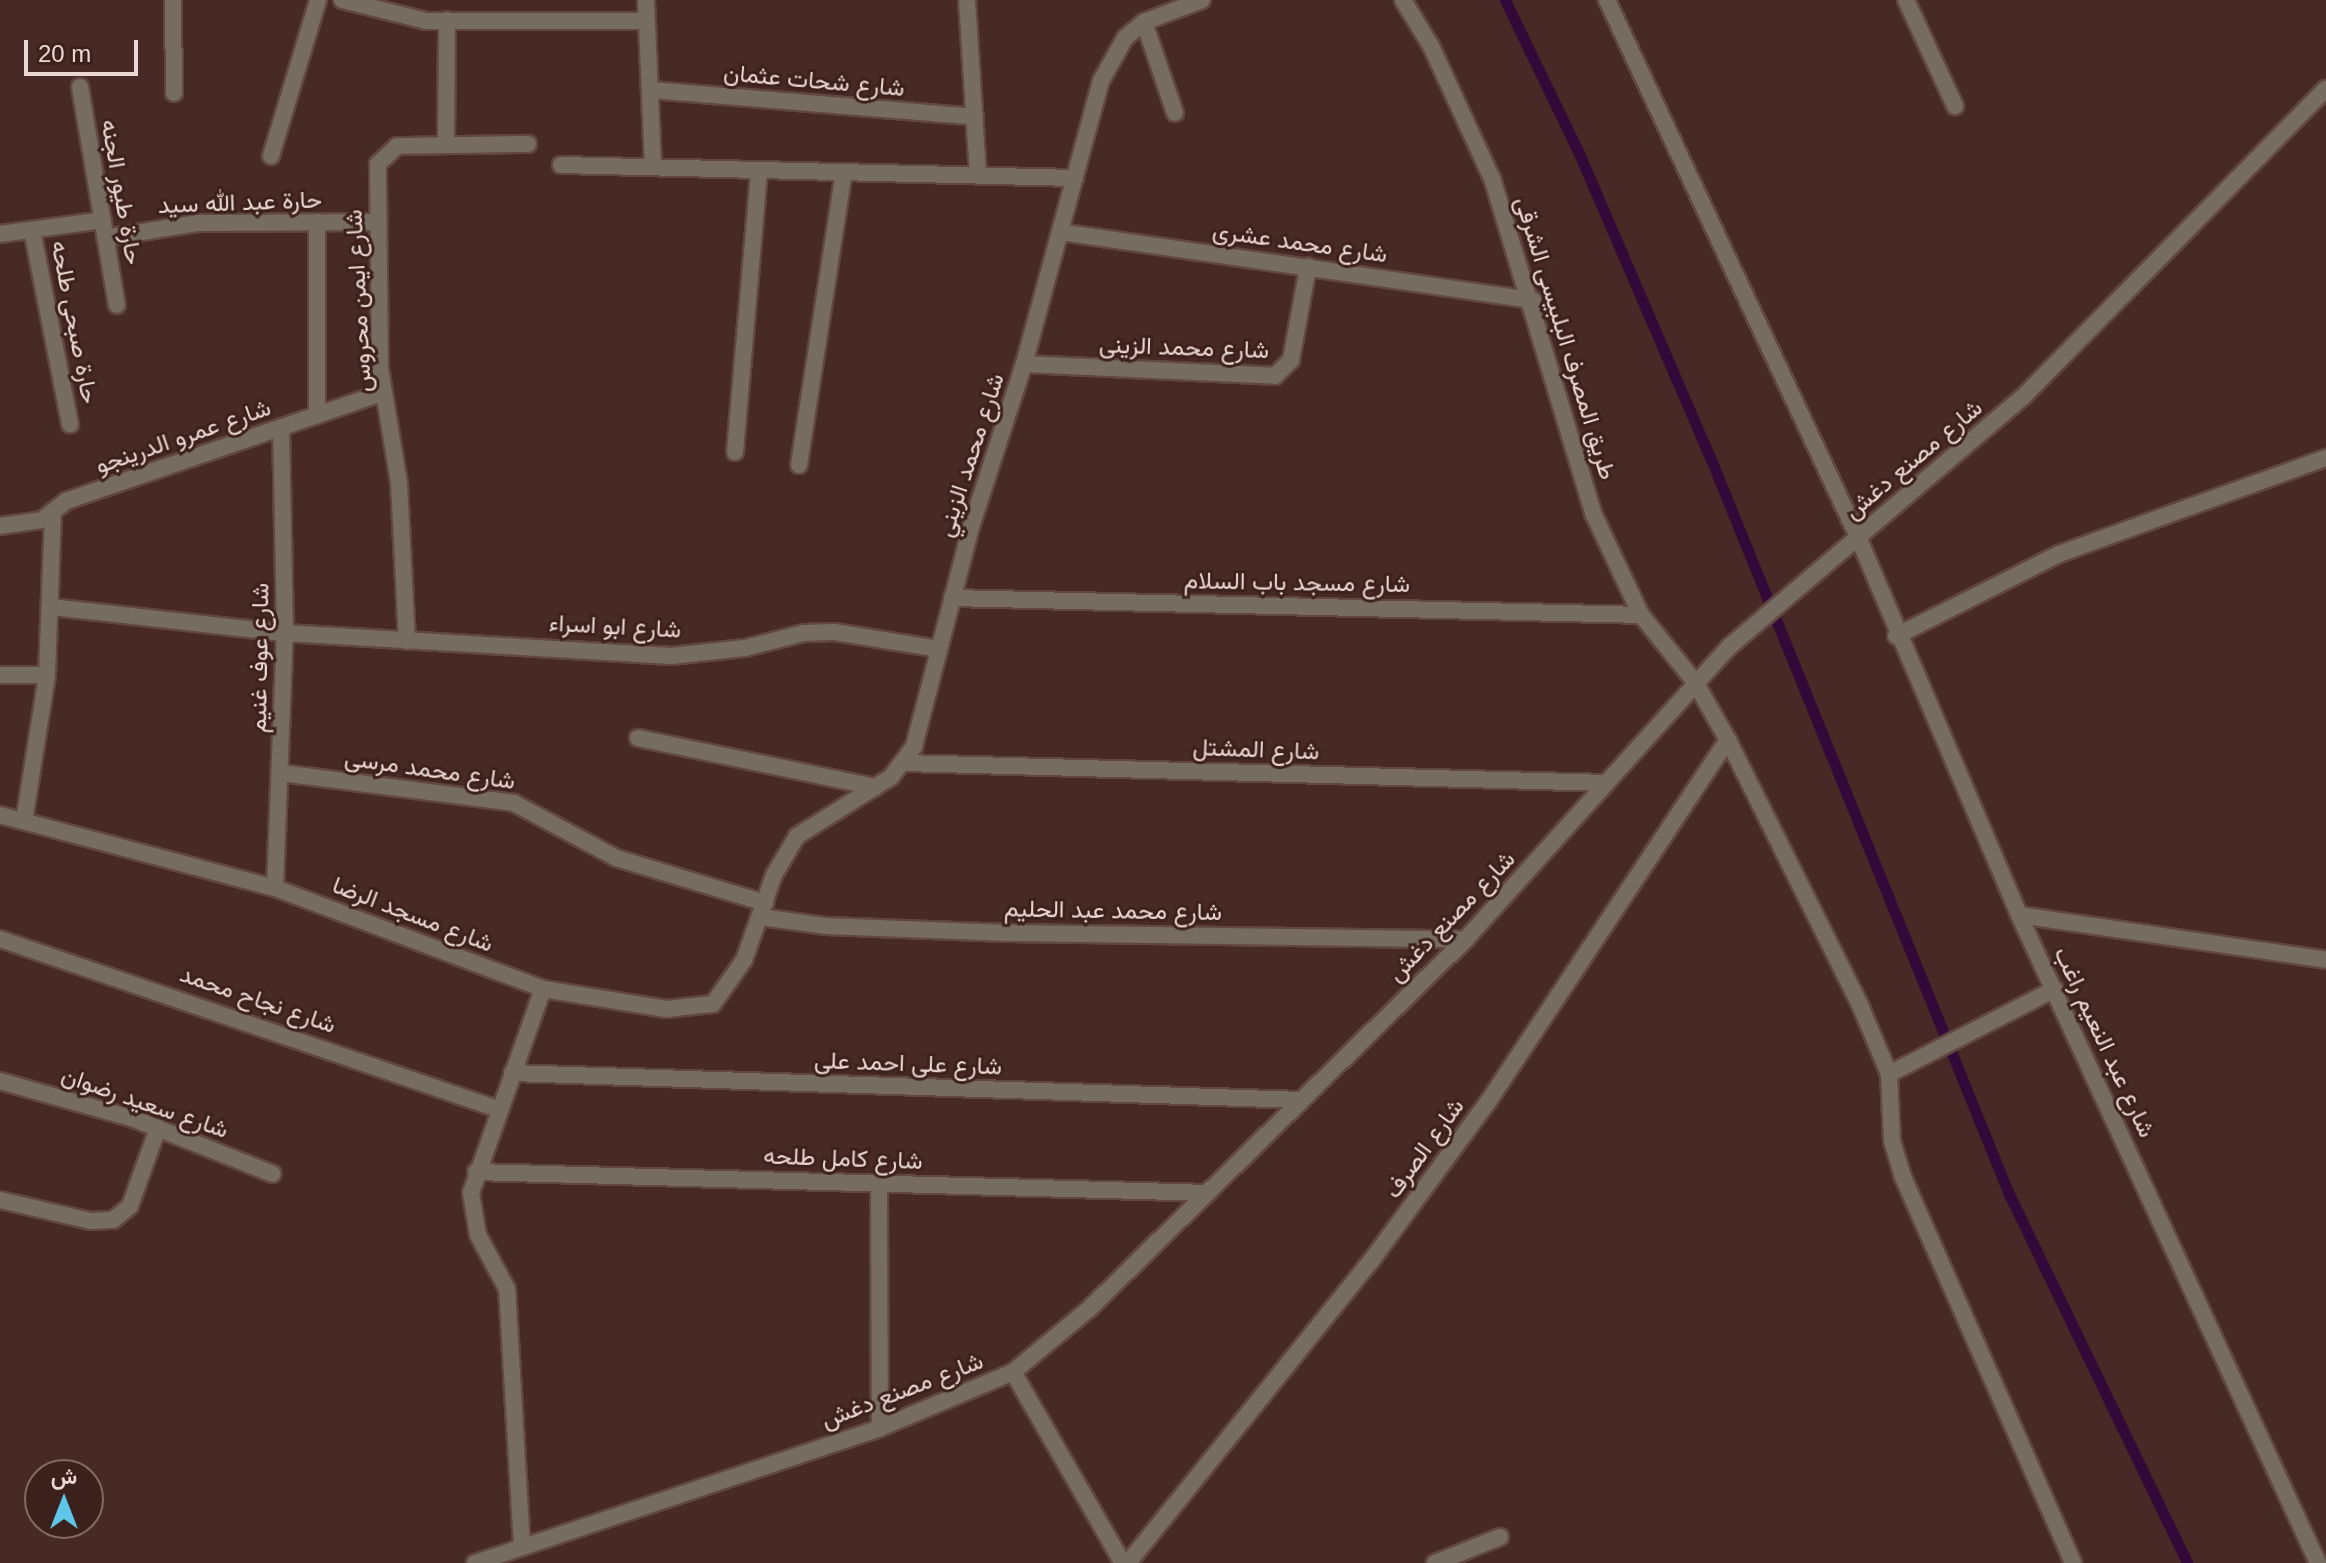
<!DOCTYPE html>
<meta charset="utf-8">
<style>
body{margin:0}
#map{position:relative;width:2326px;height:1563px;overflow:hidden;background:#472a25;font-family:Arial,Vazirmatn,sans-serif}
div>[style]{position:absolute}
.stream>*{height:11px;margin:-5.5px;padding:0 5.5px;transform-origin:5.5px;border-radius:5.5px;background:#320938}
.roads{filter:drop-shadow(2px 0 #614641) drop-shadow(-2px 0 #614641) drop-shadow(0 2px #614641) drop-shadow(0 -2px #614641)}
.service>*{height:16px;margin:-8px;padding:0 8px;transform-origin:8px;border-radius:8px;background:#766c62}
.minor>*{height:16px;margin:-8px;padding:0 8px;transform-origin:8px;border-radius:8px;background:#766c62}
span{translate:-50% -50%;white-space:nowrap;text-align:center;line-height:1.15;-webkit-text-stroke:6px #3c201c;paint-order:stroke}
.street-label{font-size:24px;color:#ebd8d4}
.north{position:absolute;left:24px;top:1459px;width:80px;height:80px;box-sizing:border-box;background:#3c201c;border:2px solid #826a66;border-radius:50%;rotate:0deg;font-size:22px;font-weight:700;line-height:32px;text-align:center;color:#ebd8d4}
.north::after{content:'';display:block;margin:auto;width:28px;height:36px;background:#5cc7e8;clip-path:polygon(50% 0,100% 100%,50% 72%,0 100%)}
.scale{position:absolute;left:24px;top:40px;width:114px;height:36px;box-sizing:border-box;border:4px solid #ebd8d4;border-top:0;padding-left:10px;font-size:24px;line-height:28px;white-space:nowrap;color:#ebd8d4;-webkit-text-stroke:6px #3c201c;paint-order:stroke}
</style>
<div id="map">
<div class="stream">
<i style="left:1505px;top:0;width:168px;rotate:64.2deg"></i>
<i style="left:1578px;top:151px;width:333px;rotate:66.7deg"></i>
<i style="left:1710px;top:457px;width:795px;rotate:67.92deg"></i>
<i style="left:2009px;top:1194px;width:410px;rotate:64.2deg"></i>
</div>
<div class="roads">
<div class="service">
<i style="left:1906px;top:0;width:117px;rotate:65.2deg"></i>
<i style="left:1144px;top:22px;width:96px;rotate:71.2deg"></i>
</div>
<div class="minor">
<i style="left:173px;top:0;width:93px;rotate:89.4deg"></i>
<i style="left:342px;top:0;width:87px;rotate:14deg"></i>
<i style="left:426px;top:21px;width:221px"></i>
<i style="left:646px;top:0;width:167px;rotate:87.6deg"></i>
<i style="left:967px;top:0;width:175px;rotate:86.4deg"></i>
<i style="left:1403px;top:0;width:54px;rotate:58.7deg"></i>
<i style="left:1431px;top:46px;width:149px;rotate:65.3deg"></i>
<i style="left:1493px;top:181px;width:347px;rotate:73.2deg"></i>
<i style="left:1593px;top:513px;width:113px;rotate:64.8deg"></i>
<i style="left:1641px;top:615px;width:86px;rotate:51.1deg"></i>
<i style="left:1695px;top:682px;width:67px;rotate:60.4deg"></i>
<i style="left:1728px;top:740px;width:296px;rotate:63.5deg"></i>
<i style="left:1860px;top:1005px;width:75px;rotate:67.2deg"></i>
<i style="left:1889px;top:1074px;width:67px;rotate:87.4deg"></i>
<i style="left:1892px;top:1141px;width:38px;rotate:73deg"></i>
<i style="left:1903px;top:1177px;width:422px;rotate:66.2deg"></i>
<i style="left:1607px;top:0;width:593px;rotate:64.95deg"></i>
<i style="left:1858px;top:537px;width:411px;rotate:66.9deg"></i>
<i style="left:2019px;top:915px;width:714px;rotate:65.23deg"></i>
<i style="left:80px;top:87px;width:221px;rotate:80.4deg"></i>
<i style="left:650px;top:90px;width:326px;rotate:4.7deg"></i>
<i style="left:446px;top:145px;width:125px;rotate:-89.5deg"></i>
<i style="left:271px;top:156px;width:163px;rotate:-73.2deg"></i>
<i style="left:561px;top:165px;width:514px;rotate:1.45deg"></i>
<i style="left:32px;top:230px;width:198px;rotate:78.9deg"></i>
<i style="left:1060px;top:232px;width:478px;rotate:8.2deg"></i>
<i style="left:0;top:234px;width:104px;rotate:-7.7deg"></i>
<i style="left:105px;top:238px;width:95px;rotate:-9.1deg"></i>
<i style="left:199px;top:223px;width:179px;rotate:-0.3deg"></i>
<i style="left:1024px;top:364px;width:251px;rotate:2.7deg"></i>
<i style="left:1275px;top:376px;width:23px;rotate:-45deg"></i>
<i style="left:1291px;top:360px;width:95px;rotate:-79.6deg"></i>
<i style="left:317px;top:415px;width:193px;rotate:-90deg"></i>
<i style="left:735px;top:452px;width:283px;rotate:-85.1deg"></i>
<i style="left:799px;top:465px;width:296px;rotate:-81.3deg"></i>
<i style="left:0;top:526px;width:42px;rotate:-8.1deg"></i>
<i style="left:42px;top:520px;width:31px;rotate:-38deg"></i>
<i style="left:66px;top:501px;width:336px;rotate:-18.9deg"></i>
<i style="left:952px;top:598px;width:689px;rotate:1.41deg"></i>
<i style="left:52px;top:607px;width:234px;rotate:6.4deg"></i>
<i style="left:285px;top:633px;width:387px;rotate:3.4deg"></i>
<i style="left:671px;top:656px;width:74px;rotate:-6.2deg"></i>
<i style="left:745px;top:648px;width:61px;rotate:-14.3deg"></i>
<i style="left:804px;top:633px;width:30px;rotate:-2deg"></i>
<i style="left:834px;top:632px;width:106px;rotate:9.2deg"></i>
<i style="left:1896px;top:636px;width:182px;rotate:-26.7deg"></i>
<i style="left:2059px;top:554px;width:284px;rotate:-19.8deg"></i>
<i style="left:407px;top:641px;width:158px;rotate:-92.9deg"></i>
<i style="left:399px;top:483px;width:117px;rotate:-99.4deg"></i>
<i style="left:380px;top:368px;width:204px;rotate:-90.6deg"></i>
<i style="left:378px;top:164px;width:26px;rotate:-43deg"></i>
<i style="left:397px;top:146px;width:131px;rotate:-0.9deg"></i>
<i style="left:0;top:675px;width:47px"></i>
<i style="left:638px;top:738px;width:242px;rotate:11.7deg"></i>
<i style="left:904px;top:763px;width:702px;rotate:1.63deg"></i>
<i style="left:281px;top:773px;width:235px;rotate:7.3deg"></i>
<i style="left:514px;top:803px;width:116px;rotate:28.3deg"></i>
<i style="left:616px;top:858px;width:156px;rotate:16.8deg"></i>
<i style="left:0;top:815px;width:285px;rotate:14.9deg"></i>
<i style="left:275px;top:888px;width:286px;rotate:20.6deg"></i>
<i style="left:543px;top:989px;width:125px;rotate:9.2deg"></i>
<i style="left:666px;top:1009px;width:47px;rotate:-6.1deg"></i>
<i style="left:713px;top:1004px;width:54px;rotate:-54.8deg"></i>
<i style="left:744px;top:960px;width:90px;rotate:-70.6deg"></i>
<i style="left:774px;top:875px;width:45px;rotate:-59.5deg"></i>
<i style="left:797px;top:836px;width:111px;rotate:-32.1deg"></i>
<i style="left:891px;top:777px;width:39px;rotate:-53deg"></i>
<i style="left:914px;top:746px;width:226px;rotate:-75.4deg"></i>
<i style="left:971px;top:527px;width:171px;rotate:-72deg"></i>
<i style="left:1024px;top:364px;width:293px;rotate:-74.8deg"></i>
<i style="left:1101px;top:81px;width:49px;rotate:-60.8deg"></i>
<i style="left:1125px;top:38px;width:25px;rotate:-40deg"></i>
<i style="left:1144px;top:22px;width:62px;rotate:-20.8deg"></i>
<i style="left:24px;top:821px;width:148px;rotate:-81deg"></i>
<i style="left:47px;top:675px;width:164px;rotate:-87.9deg"></i>
<i style="left:275px;top:888px;width:255px;rotate:-87.8deg"></i>
<i style="left:285px;top:633px;width:205px;rotate:-91.1deg"></i>
<i style="left:2019px;top:915px;width:310px;rotate:8.3deg"></i>
<i style="left:761px;top:917px;width:66px;rotate:7.9deg"></i>
<i style="left:826px;top:926px;width:182px;rotate:2.2deg"></i>
<i style="left:1008px;top:933px;width:458px;rotate:0.8deg"></i>
<i style="left:0;top:939px;width:526px;rotate:18.85deg"></i>
<i style="left:512px;top:1073px;width:790px;rotate:1.96deg"></i>
<i style="left:1889px;top:1074px;width:186px;rotate:-27.1deg"></i>
<i style="left:0;top:1081px;width:139px;rotate:15.8deg"></i>
<i style="left:134px;top:1119px;width:149px;rotate:21.6deg"></i>
<i style="left:476px;top:1172px;width:732px;rotate:1.64deg"></i>
<i style="left:879px;top:1183px;width:245px;rotate:89.8deg"></i>
<i style="left:0;top:1200px;width:93px;rotate:13deg"></i>
<i style="left:91px;top:1221px;width:22px;rotate:-3deg"></i>
<i style="left:113px;top:1220px;width:22px;rotate:-39deg"></i>
<i style="left:130px;top:1206px;width:83px;rotate:-70.3deg"></i>
<i style="left:1013px;top:1372px;width:220px;rotate:60.1deg"></i>
<i style="left:522px;top:1547px;width:258px;rotate:-93.3deg"></i>
<i style="left:507px;top:1289px;width:61px;rotate:-118.2deg"></i>
<i style="left:478px;top:1235px;width:43px;rotate:-99.5deg"></i>
<i style="left:471px;top:1193px;width:216px;rotate:-70.6deg"></i>
<i style="left:475px;top:1563px;width:427px;rotate:-18.4deg"></i>
<i style="left:880px;top:1428px;width:144px;rotate:-22.8deg"></i>
<i style="left:1013px;top:1372px;width:99px;rotate:-39.7deg"></i>
<i style="left:1089px;top:1309px;width:528px;rotate:-44.46deg"></i>
<i style="left:1466px;top:939px;width:393px;rotate:-48deg"></i>
<i style="left:1729px;top:647px;width:386px;rotate:-40.4deg"></i>
<i style="left:2023px;top:397px;width:432px;rotate:-45.5deg"></i>
<i style="left:1128px;top:1563px;width:388px;rotate:-51.2deg"></i>
<i style="left:1371px;top:1261px;width:197px;rotate:-53.7deg"></i>
<i style="left:1488px;top:1102px;width:434px;rotate:-56.5deg"></i>
<i style="left:1435px;top:1563px;width:70px;rotate:-21.8deg"></i>
</div>
</div>
<div class="street-label">
<span style="left:814px;top:80px;rotate:5deg">شارع شحات عثمان</span>
<span style="left:122px;top:192px;rotate:80deg">حارة طيور الجنه</span>
<span style="left:240px;top:202px;rotate:-2deg">حارة عبد الله سيد</span>
<span style="left:1300px;top:242px;rotate:8deg">شارع محمد عشرى</span>
<span style="left:358px;top:301px;rotate:-93deg">شارع ايمن محروس</span>
<span style="left:75px;top:322px;rotate:79deg">حارة صبحى طلحه</span>
<span style="left:1566px;top:338px;rotate:73deg">طريق المصرف البلبيسى الشرقى</span>
<span style="left:1184px;top:347px;rotate:2deg">شارع محمد الزينى</span>
<span style="left:183px;top:436px;rotate:-19deg">شارع عمرو الدرينجو</span>
<span style="left:970px;top:455px;rotate:-72deg">شارع محمد الزيني</span>
<span style="left:1913px;top:459px;rotate:-40deg">شارع مصنع دغش</span>
<span style="left:1297px;top:582px;rotate:1deg">شارع مسجد باب السلام</span>
<span style="left:615px;top:626px;rotate:3deg">شارع ابو اسراء</span>
<span style="left:259px;top:658px;rotate:-89deg">شارع عوف غنيم</span>
<span style="left:1256px;top:749px;rotate:2deg">شارع المشتل</span>
<span style="left:430px;top:769px;rotate:8deg">شارع محمد مرسى</span>
<span style="left:1113px;top:910px;rotate:1deg">شارع محمد عبد الحليم</span>
<span style="left:413px;top:914px;rotate:21deg">شارع مسجد الرضا</span>
<span style="left:1451px;top:916px;rotate:-46deg">شارع مصنع دغش</span>
<span style="left:258px;top:999px;rotate:19deg">شارع نجاح محمد</span>
<span style="left:2105px;top:1042px;rotate:65deg">شارع عبد النعيم راغب</span>
<span style="left:908px;top:1063px;rotate:2deg">شارع على احمد على</span>
<span style="left:145px;top:1102px;rotate:19deg">شارع سعيد رضوان</span>
<span style="left:1424px;top:1148px;rotate:-54deg">شارع الصرف</span>
<span style="left:843px;top:1158px;rotate:2deg">شارع كامل طلحه</span>
<span style="left:902px;top:1390px;rotate:-21deg">شارع مصنع دغش</span>
</div>
<div class="north">ش</div>
<div class="scale">20 m</div>
</div>
